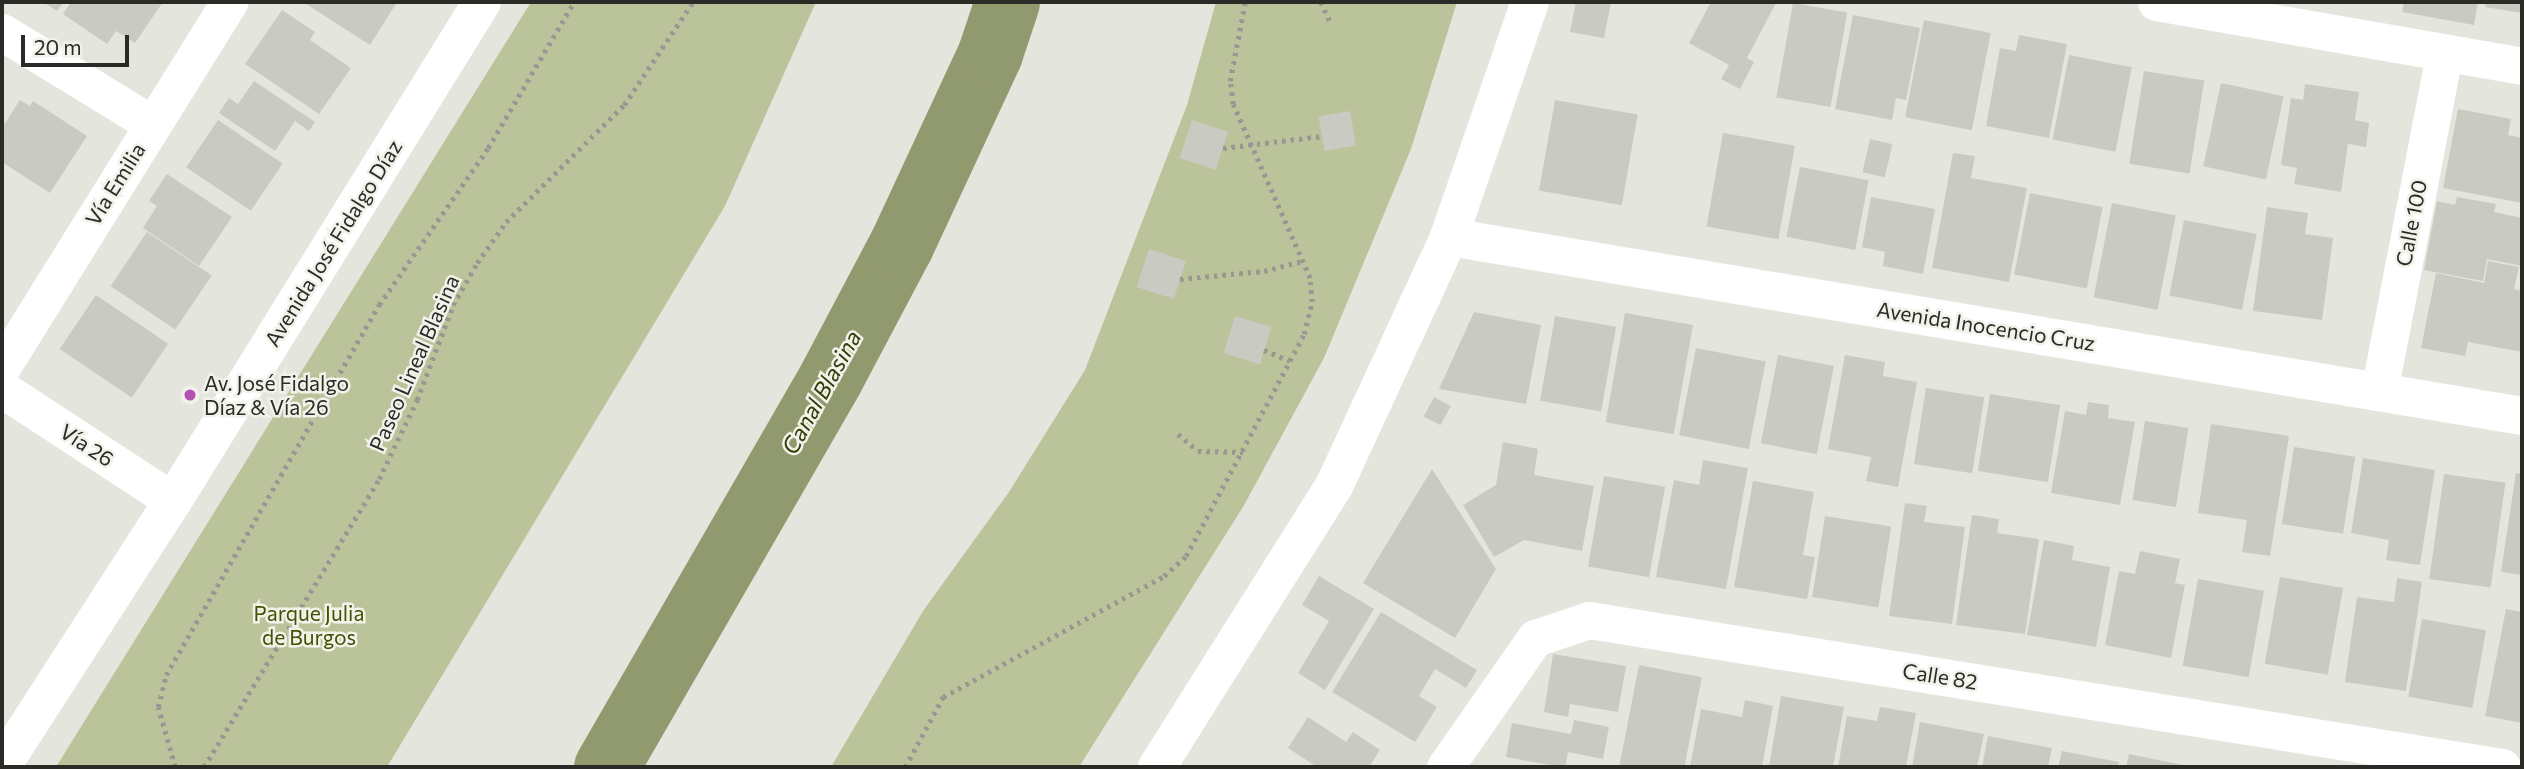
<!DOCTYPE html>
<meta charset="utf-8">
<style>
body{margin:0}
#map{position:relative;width:2524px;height:769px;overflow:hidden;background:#e4e6dd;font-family:Commissioner,sans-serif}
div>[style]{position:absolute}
.green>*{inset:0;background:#bbc39b}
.river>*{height:65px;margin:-32.5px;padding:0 32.5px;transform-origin:32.5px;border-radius:32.5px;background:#919a6e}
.building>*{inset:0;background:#c9cbc2;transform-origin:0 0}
.path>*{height:4.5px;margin-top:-2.25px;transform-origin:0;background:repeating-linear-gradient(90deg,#979891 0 3.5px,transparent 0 8.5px)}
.minor>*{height:37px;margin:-18.5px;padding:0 18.5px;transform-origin:18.5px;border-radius:18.5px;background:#fff}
.tertiary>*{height:38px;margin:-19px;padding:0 19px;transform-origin:19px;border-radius:19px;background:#fff}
.dots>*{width:19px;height:19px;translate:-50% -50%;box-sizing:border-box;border:4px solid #f1f3ea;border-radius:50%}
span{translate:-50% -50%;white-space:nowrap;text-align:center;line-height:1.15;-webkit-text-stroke:5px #f1f3ea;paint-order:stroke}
.street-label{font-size:21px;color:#2a2b27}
.poi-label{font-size:21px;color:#2a2b27}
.left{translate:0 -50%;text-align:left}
.park-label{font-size:21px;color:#464f02}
.water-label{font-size:23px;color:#353c06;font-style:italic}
.frame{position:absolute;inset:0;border:4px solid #2a2b27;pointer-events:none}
.scale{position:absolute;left:21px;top:35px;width:108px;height:32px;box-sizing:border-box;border:4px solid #2a2b27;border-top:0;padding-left:9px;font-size:21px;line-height:24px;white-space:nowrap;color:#2a2b27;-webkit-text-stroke:5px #f1f3ea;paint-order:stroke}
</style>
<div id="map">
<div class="green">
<i style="clip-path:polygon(531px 2px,816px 2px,725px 206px,387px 767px,56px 767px)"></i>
<i style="clip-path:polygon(1216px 2px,1457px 2px,1411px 149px,1324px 358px,1243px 507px,1079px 767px,831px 767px,923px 611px,1009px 492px,1085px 370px,1187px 105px)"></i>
</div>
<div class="river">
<i style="left:606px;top:767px;width:450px;rotate:-60deg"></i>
<i style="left:831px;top:377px;width:149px;rotate:-62.1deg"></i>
<i style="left:901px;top:245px;width:212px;rotate:-65.1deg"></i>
<i style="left:990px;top:53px;width:54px;rotate:-71.6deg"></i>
</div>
<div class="building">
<i style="clip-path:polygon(43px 2px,64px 2px,57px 11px)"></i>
<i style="clip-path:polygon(71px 2px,163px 2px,135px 43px,116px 31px,107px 44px,63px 14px)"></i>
<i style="clip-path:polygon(303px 2px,397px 2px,370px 45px)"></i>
<i style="clip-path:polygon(1576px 2px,1611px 2px,1604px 38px,1570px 32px)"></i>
<i style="clip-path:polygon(1711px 2px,1776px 3px,1747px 58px,1754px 62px,1740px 89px,1721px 79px,1729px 65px,1689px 43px)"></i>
<i style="clip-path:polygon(2404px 2px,2478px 2px,2474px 25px,2402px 12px)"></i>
<i style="clip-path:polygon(2486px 2px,2522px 2px,2522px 13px,2485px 7px)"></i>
<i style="left:1793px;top:3px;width:55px;height:96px;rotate:10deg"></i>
<i style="clip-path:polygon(282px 10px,315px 32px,310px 40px,351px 68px,319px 114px,245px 64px)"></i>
<i style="clip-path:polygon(1853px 15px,1920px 28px,1906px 100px,1896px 98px,1892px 120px,1835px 109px)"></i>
<i style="left:1924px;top:20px;width:68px;height:99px;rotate:11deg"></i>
<i style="clip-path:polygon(2019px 35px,2067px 44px,2049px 138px,1986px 126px,2000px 48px,2016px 51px)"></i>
<i style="left:2069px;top:55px;width:64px;height:86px;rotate:11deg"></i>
<i style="left:2144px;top:71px;width:61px;height:94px;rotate:9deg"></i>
<i style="clip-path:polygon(254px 81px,315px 122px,309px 131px,295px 121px,275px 151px,219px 113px,229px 98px,238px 104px)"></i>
<i style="left:2221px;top:83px;width:64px;height:85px;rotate:12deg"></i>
<i style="clip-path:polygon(2305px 84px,2359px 92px,2355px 120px,2369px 123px,2366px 147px,2348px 144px,2341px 192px,2294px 184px,2297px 168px,2281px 165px,2291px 98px,2303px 100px)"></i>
<i style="clip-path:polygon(20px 100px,30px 106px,33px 101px,87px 136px,50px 193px,2px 162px,2px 128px)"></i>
<i style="left:1555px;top:100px;width:84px;height:92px;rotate:10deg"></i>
<i style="clip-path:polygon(2458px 109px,2511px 119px,2508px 135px,2522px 138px,2522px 203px,2443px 188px)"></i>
<i style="left:1350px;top:111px;width:35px;height:32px;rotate:80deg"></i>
<i style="left:218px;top:120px;width:78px;height:57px;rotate:34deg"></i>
<i style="left:1192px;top:120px;width:38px;height:40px;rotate:18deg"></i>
<i style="left:1723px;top:133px;width:73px;height:95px;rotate:10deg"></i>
<i style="left:1870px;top:139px;width:23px;height:34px;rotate:13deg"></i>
<i style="clip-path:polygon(1953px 153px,1975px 156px,1971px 178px,2027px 188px,2009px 282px,1932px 268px)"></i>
<i style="left:1800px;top:167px;width:70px;height:71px;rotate:11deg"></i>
<i style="clip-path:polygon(167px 174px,232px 217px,199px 266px,143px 228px,157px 206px,149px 201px)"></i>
<i style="left:2030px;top:193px;width:74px;height:83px;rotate:11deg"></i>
<i style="clip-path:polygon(1871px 197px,1935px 209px,1923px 274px,1883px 266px,1885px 252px,1862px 247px)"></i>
<i style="clip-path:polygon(2457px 197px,2496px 204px,2494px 212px,2522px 218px,2522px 266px,2487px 259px,2483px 281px,2424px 270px,2437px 201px,2455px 205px)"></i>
<i style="left:2112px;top:203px;width:65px;height:96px;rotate:11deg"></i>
<i style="clip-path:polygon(2267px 207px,2308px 213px,2305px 234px,2333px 238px,2322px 320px,2253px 311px)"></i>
<i style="left:2184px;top:220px;width:74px;height:77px;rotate:11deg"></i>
<i style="left:147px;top:232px;width:78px;height:65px;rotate:34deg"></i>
<i style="left:1149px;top:249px;width:39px;height:40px;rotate:18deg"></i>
<i style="clip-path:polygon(2488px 261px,2519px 267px,2514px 289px,2522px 291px,2522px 352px,2468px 342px,2465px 356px,2421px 348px,2436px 273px,2484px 283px)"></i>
<i style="left:96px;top:295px;width:87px;height:65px;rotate:34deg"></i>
<i style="clip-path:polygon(1474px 312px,1541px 325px,1526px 404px,1439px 389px)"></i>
<i style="left:1625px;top:313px;width:69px;height:111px;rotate:10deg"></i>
<i style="left:1235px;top:316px;width:38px;height:39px;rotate:17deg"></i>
<i style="left:1555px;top:316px;width:62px;height:86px;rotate:10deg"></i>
<i style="left:1696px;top:348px;width:71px;height:89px;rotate:11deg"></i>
<i style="left:1778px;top:355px;width:57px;height:90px;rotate:11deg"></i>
<i style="clip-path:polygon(1845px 355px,1885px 362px,1883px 376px,1917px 382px,1898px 487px,1866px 481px,1871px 457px,1828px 449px)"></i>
<i style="left:1926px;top:388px;width:59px;height:77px;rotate:9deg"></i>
<i style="left:1990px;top:394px;width:71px;height:78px;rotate:9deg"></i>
<i style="left:1434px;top:397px;width:19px;height:22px;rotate:28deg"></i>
<i style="clip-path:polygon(2088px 402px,2109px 405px,2108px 418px,2135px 422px,2120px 505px,2051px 493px,2065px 411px,2086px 415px)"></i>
<i style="left:2145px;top:421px;width:44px;height:80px;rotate:9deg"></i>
<i style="clip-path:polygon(2211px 424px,2289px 436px,2270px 556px,2242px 552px,2247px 520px,2198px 513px)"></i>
<i style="clip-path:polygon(1503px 442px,1538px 449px,1534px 475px,1594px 486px,1582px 551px,1524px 540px,1494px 557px,1463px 505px,1496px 485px)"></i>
<i style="left:2294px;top:447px;width:62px;height:78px;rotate:9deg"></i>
<i style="clip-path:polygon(2363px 458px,2435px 470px,2420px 565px,2386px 560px,2389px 540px,2351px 533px)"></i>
<i style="clip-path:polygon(1703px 460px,1748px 468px,1726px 589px,1656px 577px,1674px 480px,1699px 485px)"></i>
<i style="clip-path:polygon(1432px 469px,1496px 569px,1455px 638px,1363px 583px)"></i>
<i style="clip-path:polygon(2516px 473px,2522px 474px,2522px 575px,2501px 572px)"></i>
<i style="left:2444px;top:474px;width:62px;height:106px;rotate:8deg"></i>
<i style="left:1604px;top:476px;width:62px;height:92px;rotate:10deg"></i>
<i style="clip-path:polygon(1753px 481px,1814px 492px,1803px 555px,1815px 557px,1807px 599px,1734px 587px)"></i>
<i style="clip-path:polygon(1905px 503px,1927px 506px,1924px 522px,1965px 527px,1952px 624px,1889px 616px)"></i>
<i style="clip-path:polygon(1972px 515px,1999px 519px,1997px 533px,2039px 539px,2025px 634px,1956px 625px)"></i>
<i style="left:1825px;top:516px;width:67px;height:82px;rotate:9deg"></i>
<i style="clip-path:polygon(2044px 540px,2074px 546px,2072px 560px,2110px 567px,2096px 647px,2027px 635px)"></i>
<i style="clip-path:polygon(2140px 551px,2180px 559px,2175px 583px,2185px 585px,2171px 658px,2105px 645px,2119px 571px,2135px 574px)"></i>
<i style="clip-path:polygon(1319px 576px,1374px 609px,1325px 690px,1298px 673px,1329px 621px,1302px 605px)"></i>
<i style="left:2280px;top:577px;width:64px;height:88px;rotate:10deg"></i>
<i style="clip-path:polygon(2397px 578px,2422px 582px,2406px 691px,2345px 682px,2357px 597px,2394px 602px)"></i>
<i style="left:2198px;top:579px;width:67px;height:88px;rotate:10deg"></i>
<i style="clip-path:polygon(2506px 609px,2522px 612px,2522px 723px,2485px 716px)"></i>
<i style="clip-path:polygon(1381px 612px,1477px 670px,1466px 688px,1435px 669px,1419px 696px,1437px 707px,1415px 742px,1332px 692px)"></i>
<i style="left:2422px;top:619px;width:65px;height:79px;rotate:10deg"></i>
<i style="clip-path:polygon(1553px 654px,1626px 666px,1618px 712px,1570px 704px,1568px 717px,1544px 712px)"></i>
<i style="left:1639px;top:665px;width:64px;height:103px;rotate:11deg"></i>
<i style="clip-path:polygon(1781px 696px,1844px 707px,1833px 767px,1769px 767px)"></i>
<i style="clip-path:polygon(1745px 700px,1773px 706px,1762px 767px,1690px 767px,1701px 709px,1742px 717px)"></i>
<i style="clip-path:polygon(1880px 707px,1916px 713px,1906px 767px,1838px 767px,1847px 716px,1877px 721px)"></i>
<i style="clip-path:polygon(1308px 717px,1346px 742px,1353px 732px,1380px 750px,1369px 767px,1317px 767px,1288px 748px)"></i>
<i style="clip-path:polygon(1574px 720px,1609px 727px,1603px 759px,1568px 752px,1565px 767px,1560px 767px,1506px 757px,1512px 723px,1571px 734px)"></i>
<i style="clip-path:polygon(1920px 722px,1984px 734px,1977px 767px,1912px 767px)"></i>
<i style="clip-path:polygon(1988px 736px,2052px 748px,2048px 767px,1982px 767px)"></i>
<i style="clip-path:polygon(2062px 751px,2119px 762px,2118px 767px,2058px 767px)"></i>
<i style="clip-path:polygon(2129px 754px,2188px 766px,2188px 767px,2126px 767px)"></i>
</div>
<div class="path">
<i style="left:1321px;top:2px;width:21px;rotate:65deg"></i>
<i style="left:1223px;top:148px;width:100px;rotate:-6.9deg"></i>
<i style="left:1180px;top:279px;width:84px;rotate:-5.4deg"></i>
<i style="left:1264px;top:271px;width:40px;rotate:-14.4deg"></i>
<i style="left:1264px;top:350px;width:28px;rotate:23deg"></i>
<i style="left:1178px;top:434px;width:26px;rotate:40deg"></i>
<i style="left:1198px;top:451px;width:45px;rotate:1.3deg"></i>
<i style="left:175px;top:767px;width:62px;rotate:-105.8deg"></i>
<i style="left:158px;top:707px;width:33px;rotate:-76deg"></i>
<i style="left:166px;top:675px;width:427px;rotate:-60.1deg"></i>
<i style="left:379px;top:305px;width:191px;rotate:-55.2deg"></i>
<i style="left:488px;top:148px;width:169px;rotate:-59.5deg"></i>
<i style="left:204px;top:767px;width:337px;rotate:-58.7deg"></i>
<i style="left:379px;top:479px;width:88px;rotate:-64.3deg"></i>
<i style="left:417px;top:400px;width:102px;rotate:-69.2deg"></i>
<i style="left:453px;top:305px;width:48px;rotate:-60.3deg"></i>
<i style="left:477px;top:263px;width:50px;rotate:-54.7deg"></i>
<i style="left:506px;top:222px;width:166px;rotate:-44.8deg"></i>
<i style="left:624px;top:105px;width:124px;rotate:-56.2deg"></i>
<i style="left:905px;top:767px;width:80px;rotate:-61.5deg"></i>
<i style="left:943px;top:697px;width:252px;rotate:-28.7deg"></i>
<i style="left:1164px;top:576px;width:30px;rotate:-42deg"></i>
<i style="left:1186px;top:556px;width:251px;rotate:-62deg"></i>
<i style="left:1304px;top:334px;width:33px;rotate:-76deg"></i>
<i style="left:1312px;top:302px;width:24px;rotate:-95deg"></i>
<i style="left:1310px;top:278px;width:190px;rotate:-113.9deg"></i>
<i style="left:1233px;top:104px;width:23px;rotate:-97deg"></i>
<i style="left:1230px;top:81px;width:80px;rotate:-79.2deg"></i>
</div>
<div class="minor">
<i style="left:2156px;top:2px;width:372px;rotate:9.9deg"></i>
<i style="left:2px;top:32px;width:176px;rotate:31.5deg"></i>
<i style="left:2px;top:367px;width:430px;rotate:-58.1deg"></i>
<i style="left:2px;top:389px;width:204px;rotate:33.2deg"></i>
<i style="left:2379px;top:392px;width:345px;rotate:-79.1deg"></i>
<i style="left:1445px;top:767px;width:157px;rotate:-55.1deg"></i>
<i style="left:1535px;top:638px;width:57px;rotate:-18.4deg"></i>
<i style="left:1589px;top:620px;width:925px;rotate:9.15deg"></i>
</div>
<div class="tertiary">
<i style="left:1449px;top:237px;width:1088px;rotate:9.47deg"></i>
<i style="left:2px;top:766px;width:315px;rotate:-57.2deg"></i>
<i style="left:173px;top:501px;width:587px;rotate:-58.23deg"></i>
<i style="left:1157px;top:767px;width:334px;rotate:-57.8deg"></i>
<i style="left:1335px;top:484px;width:272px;rotate:-65.2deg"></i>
<i style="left:1449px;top:237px;width:249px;rotate:-71deg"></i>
</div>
<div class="dots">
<i style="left:190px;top:395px;background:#b550b5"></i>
</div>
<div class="street-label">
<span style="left:115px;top:184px;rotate:-58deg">Vía Emilia</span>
<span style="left:2411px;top:223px;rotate:-79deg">Calle 100</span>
<span style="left:333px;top:243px;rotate:-58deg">Avenida José Fidalgo Díaz</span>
<span style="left:1986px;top:326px;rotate:9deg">Avenida Inocencio Cruz</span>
<span style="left:414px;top:363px;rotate:-66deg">Paseo Lineal Blasina</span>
<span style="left:87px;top:445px;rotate:33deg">Vía 26</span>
<span style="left:1940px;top:676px;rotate:9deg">Calle 82</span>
</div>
<div class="poi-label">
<span class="left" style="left:204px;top:395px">Av. José Fidalgo<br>Díaz &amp; Vía 26</span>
</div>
<div class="park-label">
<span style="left:309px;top:625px">Parque Julia<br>de Burgos</span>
</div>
<div class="water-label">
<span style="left:821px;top:392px;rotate:-61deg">Canal Blasina</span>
</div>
<div class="frame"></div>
<div class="scale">20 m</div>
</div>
